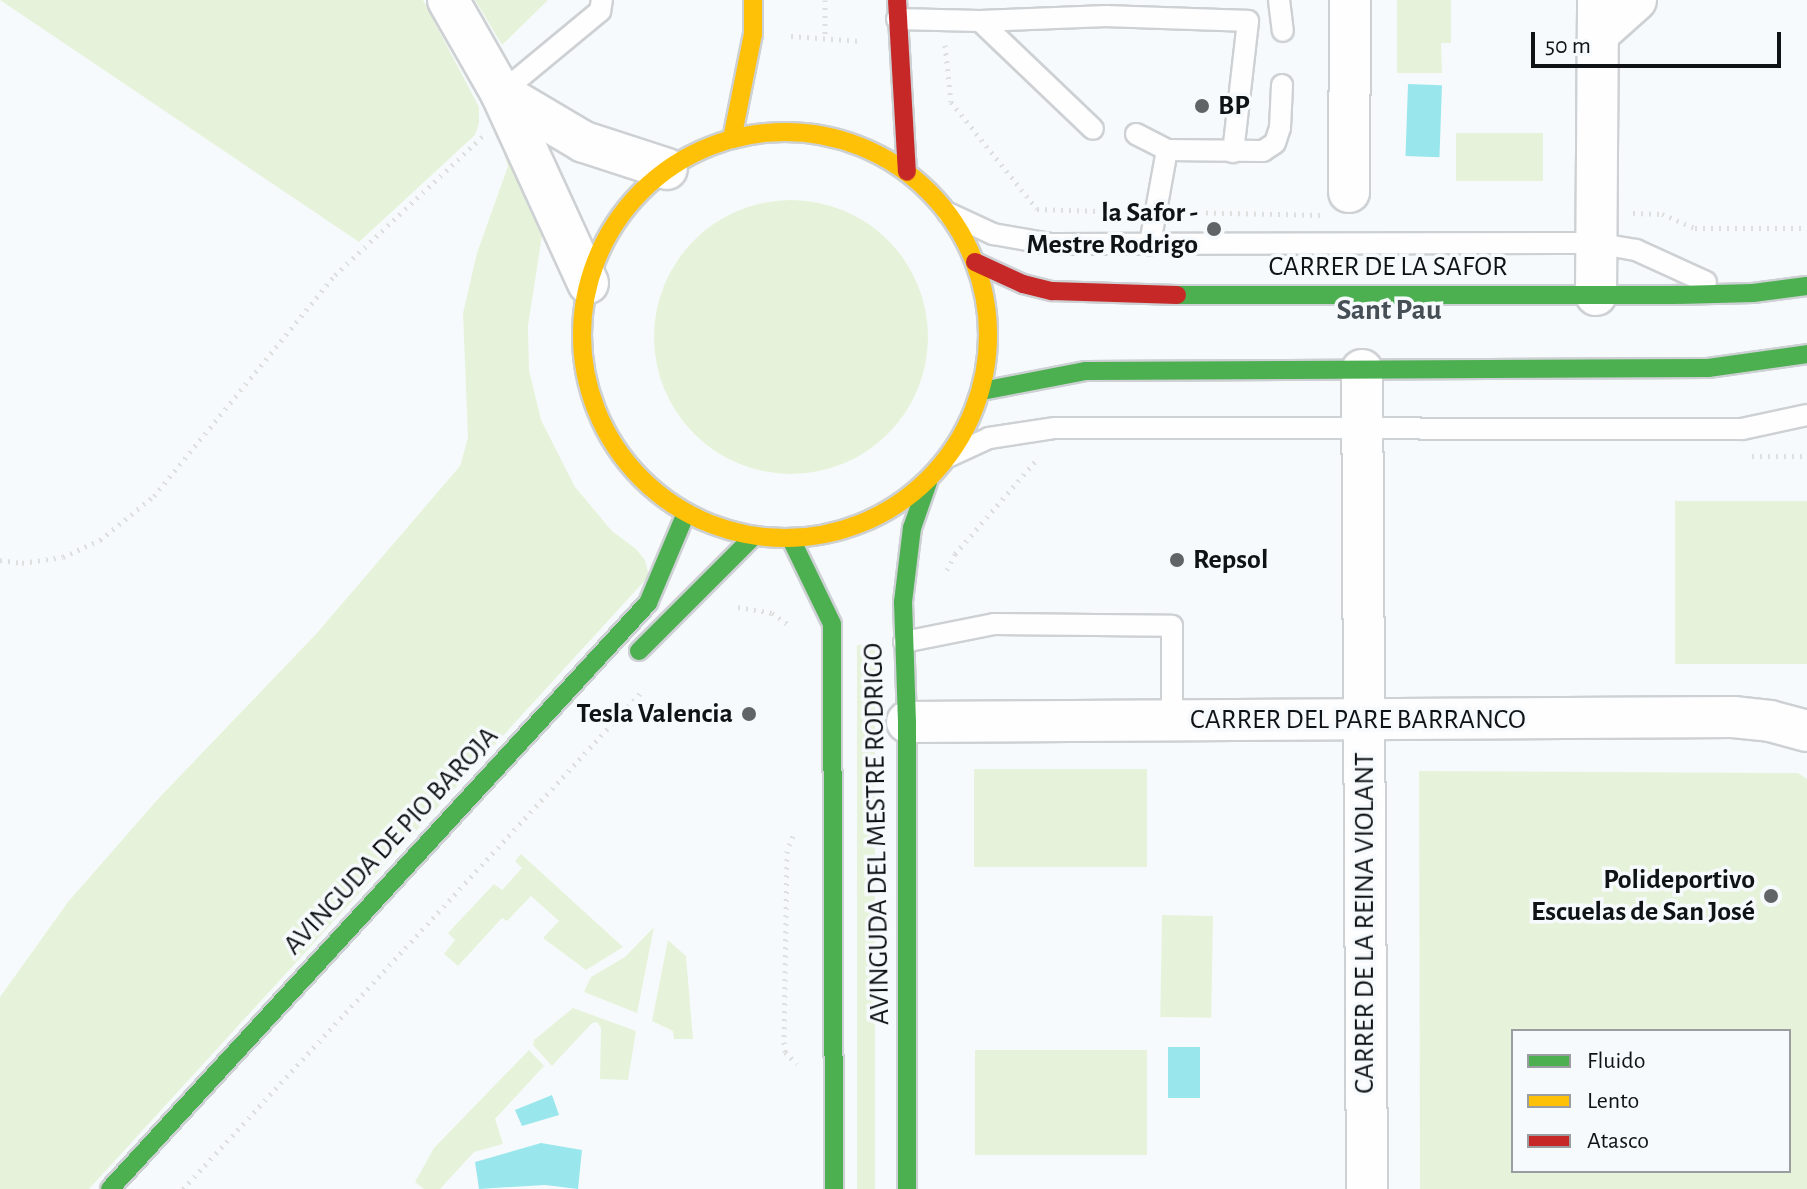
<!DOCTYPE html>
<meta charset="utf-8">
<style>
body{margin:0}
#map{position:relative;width:1807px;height:1189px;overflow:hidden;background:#f7fafc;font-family:"Alegreya Sans",sans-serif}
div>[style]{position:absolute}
.green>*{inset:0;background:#e6f3da;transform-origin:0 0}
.round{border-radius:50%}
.water>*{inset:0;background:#99e7ed;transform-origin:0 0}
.path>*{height:5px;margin-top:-2.5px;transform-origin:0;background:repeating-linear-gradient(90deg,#dee0e0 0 2px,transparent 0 8px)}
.roads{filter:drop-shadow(2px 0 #ced1d4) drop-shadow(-2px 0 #ced1d4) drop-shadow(0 2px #ced1d4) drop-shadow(0 -2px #ced1d4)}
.lane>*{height:20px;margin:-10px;padding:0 10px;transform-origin:10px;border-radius:10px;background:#fefeff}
.street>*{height:40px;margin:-20px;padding:0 20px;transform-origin:20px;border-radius:20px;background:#fefeff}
.fast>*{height:18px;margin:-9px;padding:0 9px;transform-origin:9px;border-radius:9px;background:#4caf50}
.slow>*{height:18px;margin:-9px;padding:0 9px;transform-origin:9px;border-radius:9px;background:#ffc107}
.slow>.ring{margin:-9px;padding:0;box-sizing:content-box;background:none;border:18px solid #ffc107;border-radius:50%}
.jam>*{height:18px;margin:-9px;padding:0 9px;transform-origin:9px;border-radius:9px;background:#c62828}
.dots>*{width:22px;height:22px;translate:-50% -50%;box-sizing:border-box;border:4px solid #f6fafd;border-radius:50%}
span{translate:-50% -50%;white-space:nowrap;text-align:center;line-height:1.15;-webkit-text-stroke:7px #f6fafd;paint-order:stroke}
.poi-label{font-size:28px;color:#0f1316;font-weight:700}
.left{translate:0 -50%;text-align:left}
.right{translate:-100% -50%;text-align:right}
.street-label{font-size:28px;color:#0f1316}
.neighbourhood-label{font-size:30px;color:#474f56;font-weight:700}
.legend{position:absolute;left:1511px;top:1029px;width:280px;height:144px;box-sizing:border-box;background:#f6fafd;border:2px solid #9a9ea1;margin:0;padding:10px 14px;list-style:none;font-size:24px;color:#0f1316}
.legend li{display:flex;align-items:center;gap:16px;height:40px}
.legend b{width:40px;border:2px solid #9a9ea1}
.scale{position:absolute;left:1531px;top:32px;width:250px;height:36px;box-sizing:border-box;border:4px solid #0f1316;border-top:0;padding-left:10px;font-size:24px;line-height:28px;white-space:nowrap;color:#0f1316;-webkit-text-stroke:6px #f6fafd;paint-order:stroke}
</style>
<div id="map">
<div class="green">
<i style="clip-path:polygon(0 0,423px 0,479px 107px,479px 123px,475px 135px,359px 242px)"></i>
<i style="clip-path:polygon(475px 0,548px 0,502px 45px)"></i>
<i style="clip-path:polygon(1397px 0,1451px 0,1451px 43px,1441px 43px,1442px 73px,1397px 73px)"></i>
<i style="clip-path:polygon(494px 123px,543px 229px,528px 326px,529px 370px,541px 420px,575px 487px,612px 531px,636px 549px,645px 560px,649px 576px,89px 1189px,0 1189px,0 997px,68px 902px,158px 799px,317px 633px,460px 466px,468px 438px,463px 313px,477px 253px,508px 166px)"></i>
<i style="left:1456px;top:133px;width:87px;height:48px"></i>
<i class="round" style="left:654px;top:200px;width:274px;height:274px"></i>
<i style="left:1675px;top:501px;width:132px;height:163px"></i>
<i style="left:875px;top:645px;width:544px;height:18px;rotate:90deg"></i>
<i style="left:974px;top:769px;width:173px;height:98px"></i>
<i style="clip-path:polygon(evenodd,1419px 771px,1798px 773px,1807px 779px,1807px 1189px,1420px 1189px,1419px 771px,1513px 1031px,1789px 1031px,1789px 1171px,1513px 1171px,1513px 1031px)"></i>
<i style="clip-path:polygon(521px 854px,623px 947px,586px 970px,543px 938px,559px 921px,531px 896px,507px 921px,502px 918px,458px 966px,444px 954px,455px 940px,448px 933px,494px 884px,502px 890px,522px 868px,515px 861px)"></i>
<i style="left:1162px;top:915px;width:51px;height:102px;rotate:1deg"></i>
<i style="clip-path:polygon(654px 927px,637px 1013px,584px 992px,591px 977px,625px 957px)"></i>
<i style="clip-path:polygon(668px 940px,686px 956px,693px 1039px,674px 1039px,673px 1031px,652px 1021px)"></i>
<i style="clip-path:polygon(573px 1008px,636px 1031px,628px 1080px,600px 1079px,601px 1028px,597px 1022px,592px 1023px,552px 1066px,533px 1045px,534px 1040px)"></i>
<i style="clip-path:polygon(529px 1050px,544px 1066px,495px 1119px,503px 1144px,474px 1152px,440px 1189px,424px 1189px,415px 1182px,434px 1148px)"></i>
<i style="left:975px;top:1050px;width:172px;height:105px"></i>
</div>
<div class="water">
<i style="left:1408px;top:84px;width:34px;height:72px;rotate:2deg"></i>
<i style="left:1168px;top:1047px;width:32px;height:51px"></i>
<i style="clip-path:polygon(552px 1095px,559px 1115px,522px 1126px,515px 1110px)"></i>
<i style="clip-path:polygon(541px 1143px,582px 1150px,578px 1189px,545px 1185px,479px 1189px,475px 1162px)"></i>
</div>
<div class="path">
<i style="left:825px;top:0;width:37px;rotate:90deg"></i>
<i style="left:791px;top:36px;width:69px;rotate:4.1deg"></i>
<i style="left:945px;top:45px;width:57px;rotate:84deg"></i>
<i style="left:951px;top:102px;width:137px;rotate:51.2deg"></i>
<i style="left:1037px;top:209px;width:95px;rotate:1.8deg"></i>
<i style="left:1182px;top:212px;width:138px;rotate:1.2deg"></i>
<i style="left:1633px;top:213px;width:29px;rotate:2deg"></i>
<i style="left:1662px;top:214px;width:36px;rotate:23deg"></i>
<i style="left:1695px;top:228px;width:112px"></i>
<i style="left:1752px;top:456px;width:55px"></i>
<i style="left:0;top:560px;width:22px;rotate:8deg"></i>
<i style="left:22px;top:563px;width:41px;rotate:-8.3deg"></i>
<i style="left:63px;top:557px;width:41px;rotate:-24.7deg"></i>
<i style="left:100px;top:540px;width:70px;rotate:-39.2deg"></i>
<i style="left:154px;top:496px;width:286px;rotate:-50.7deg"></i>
<i style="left:335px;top:275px;width:203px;rotate:-43.2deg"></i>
<i style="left:947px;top:570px;width:18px;rotate:-63deg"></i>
<i style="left:955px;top:554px;width:128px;rotate:-49.1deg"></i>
<i style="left:738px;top:607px;width:35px;rotate:10deg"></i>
<i style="left:772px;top:613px;width:19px;rotate:35deg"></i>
<i style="left:793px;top:836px;width:16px;rotate:112deg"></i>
<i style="left:787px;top:851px;width:191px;rotate:90.9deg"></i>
<i style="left:784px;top:1042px;width:10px;rotate:84deg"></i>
<i style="left:785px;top:1052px;width:17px;rotate:45deg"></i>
<i style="left:183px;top:1189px;width:680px;rotate:-47.32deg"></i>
</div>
<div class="roads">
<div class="lane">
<i style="left:1279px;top:0;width:31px;rotate:83deg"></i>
<i style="left:897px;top:19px;width:83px;rotate:1.4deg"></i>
<i style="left:980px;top:21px;width:156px;rotate:43.7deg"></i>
<i style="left:980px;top:21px;width:127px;rotate:-2.3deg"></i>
<i style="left:1107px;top:16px;width:141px;rotate:2deg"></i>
<i style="left:1248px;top:21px;width:132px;rotate:96.5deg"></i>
<i style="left:501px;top:93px;width:129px;rotate:-39.6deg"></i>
<i style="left:600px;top:11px;width:11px;rotate:-80deg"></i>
<i style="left:1136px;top:134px;width:35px;rotate:27deg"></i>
<i style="left:1167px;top:150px;width:96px;rotate:100.3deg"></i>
<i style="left:1167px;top:150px;width:96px;rotate:0.6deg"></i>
<i style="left:1263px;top:151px;width:14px;rotate:-34deg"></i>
<i style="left:1275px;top:143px;width:16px;rotate:-72deg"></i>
<i style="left:1280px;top:128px;width:43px;rotate:-87.3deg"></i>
<i style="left:948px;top:213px;width:50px;rotate:25deg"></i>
<i style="left:993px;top:234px;width:59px;rotate:9.8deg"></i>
<i style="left:1051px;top:244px;width:544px;rotate:-0.11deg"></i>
<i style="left:1595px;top:243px;width:42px;rotate:9.7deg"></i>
<i style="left:1636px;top:250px;width:77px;rotate:24.6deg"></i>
<i style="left:950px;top:456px;width:43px;rotate:-24.8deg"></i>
<i style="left:989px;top:438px;width:67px;rotate:-8.6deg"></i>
<i style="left:1055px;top:428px;width:687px;rotate:0.08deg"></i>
<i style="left:1742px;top:429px;width:66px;rotate:-12.2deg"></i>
<i style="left:904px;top:642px;width:92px;rotate:-11.3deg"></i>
<i style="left:994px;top:624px;width:178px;rotate:0.6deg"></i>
<i style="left:1172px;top:626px;width:95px;rotate:90deg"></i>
</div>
<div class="street">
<i style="left:448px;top:0;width:107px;rotate:60.3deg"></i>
<i style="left:501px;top:93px;width:209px;rotate:65.4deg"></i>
<i style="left:1598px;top:34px;width:51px;rotate:-41.8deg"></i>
<i style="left:501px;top:93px;width:96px;rotate:30.6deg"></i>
<i style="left:584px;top:142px;width:87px;rotate:18deg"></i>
<i style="left:1349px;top:192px;width:192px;rotate:-89.7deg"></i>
<i style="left:1596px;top:295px;width:295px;rotate:-89.6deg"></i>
<i style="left:1362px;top:370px;width:819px;rotate:89.65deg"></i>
<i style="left:907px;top:722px;width:826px;rotate:-0.35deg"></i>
<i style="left:1733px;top:717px;width:37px;rotate:6deg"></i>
<i style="left:1770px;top:721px;width:38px;rotate:15deg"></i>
</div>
<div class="fast">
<i style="left:1177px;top:295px;width:496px"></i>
<i style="left:1673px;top:295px;width:80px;rotate:-1.4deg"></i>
<i style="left:1753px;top:293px;width:54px;rotate:-7.4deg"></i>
<i style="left:982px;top:391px;width:106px;rotate:-10.9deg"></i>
<i style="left:1086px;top:371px;width:622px;rotate:-0.28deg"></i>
<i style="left:1708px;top:368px;width:100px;rotate:-8deg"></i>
<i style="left:791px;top:539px;width:94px;rotate:64.2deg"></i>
<i style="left:832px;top:624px;width:565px;rotate:89.8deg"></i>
<i style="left:639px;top:651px;width:163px;rotate:-45deg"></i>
<i style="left:110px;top:1189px;width:796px;rotate:-47.45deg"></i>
<i style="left:648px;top:603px;width:98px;rotate:-67.1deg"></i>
<i style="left:907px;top:1189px;width:467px;rotate:-90deg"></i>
<i style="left:907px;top:722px;width:120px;rotate:-91.9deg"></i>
<i style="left:903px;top:602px;width:75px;rotate:-83.1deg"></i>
<i style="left:912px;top:528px;width:49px;rotate:-70.8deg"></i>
</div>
<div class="slow">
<i class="ring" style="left:582px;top:132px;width:388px;height:388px"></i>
<i style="left:732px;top:139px;width:107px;rotate:-78.7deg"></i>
<i style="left:753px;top:34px;width:34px;rotate:-90deg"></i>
</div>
<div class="jam">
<i style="left:897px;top:0;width:172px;rotate:86.7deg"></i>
<i style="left:975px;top:262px;width:53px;rotate:24.6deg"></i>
<i style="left:1023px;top:284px;width:30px;rotate:14deg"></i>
<i style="left:1052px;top:291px;width:125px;rotate:1.8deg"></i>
</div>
</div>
<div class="dots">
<i style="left:1202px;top:106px;background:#606466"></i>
<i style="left:1214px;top:229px;background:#606466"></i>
<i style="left:1177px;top:560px;background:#606466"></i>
<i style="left:749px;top:714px;background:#606466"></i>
<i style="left:1771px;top:896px;background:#606466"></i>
</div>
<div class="poi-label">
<span class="left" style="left:1218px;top:106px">BP</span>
<span class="right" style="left:1198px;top:229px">la Safor -<br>Mestre Rodrigo</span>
<span class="left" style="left:1193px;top:560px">Repsol</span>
<span class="right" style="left:733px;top:714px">Tesla Valencia</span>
<span class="right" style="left:1755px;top:896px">Polideportivo<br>Escuelas de San José</span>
</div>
<div class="street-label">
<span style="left:1388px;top:267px">CARRER DE LA SAFOR</span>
<span style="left:1358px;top:720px">CARRER DEL PARE BARRANCO</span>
<span style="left:877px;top:834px;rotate:-91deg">AVINGUDA DEL MESTRE RODRIGO</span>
<span style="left:391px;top:841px;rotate:-47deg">AVINGUDA DE PIO BAROJA</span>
<span style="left:1365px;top:923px;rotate:-90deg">CARRER DE LA REINA VIOLANT</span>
</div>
<div class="neighbourhood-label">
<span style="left:1389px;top:310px">Sant Pau</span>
</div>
<ul class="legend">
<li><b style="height:10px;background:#4caf50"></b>Fluido</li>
<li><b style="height:10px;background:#ffc107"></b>Lento</li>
<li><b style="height:10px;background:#c62828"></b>Atasco</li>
</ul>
<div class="scale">50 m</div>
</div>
